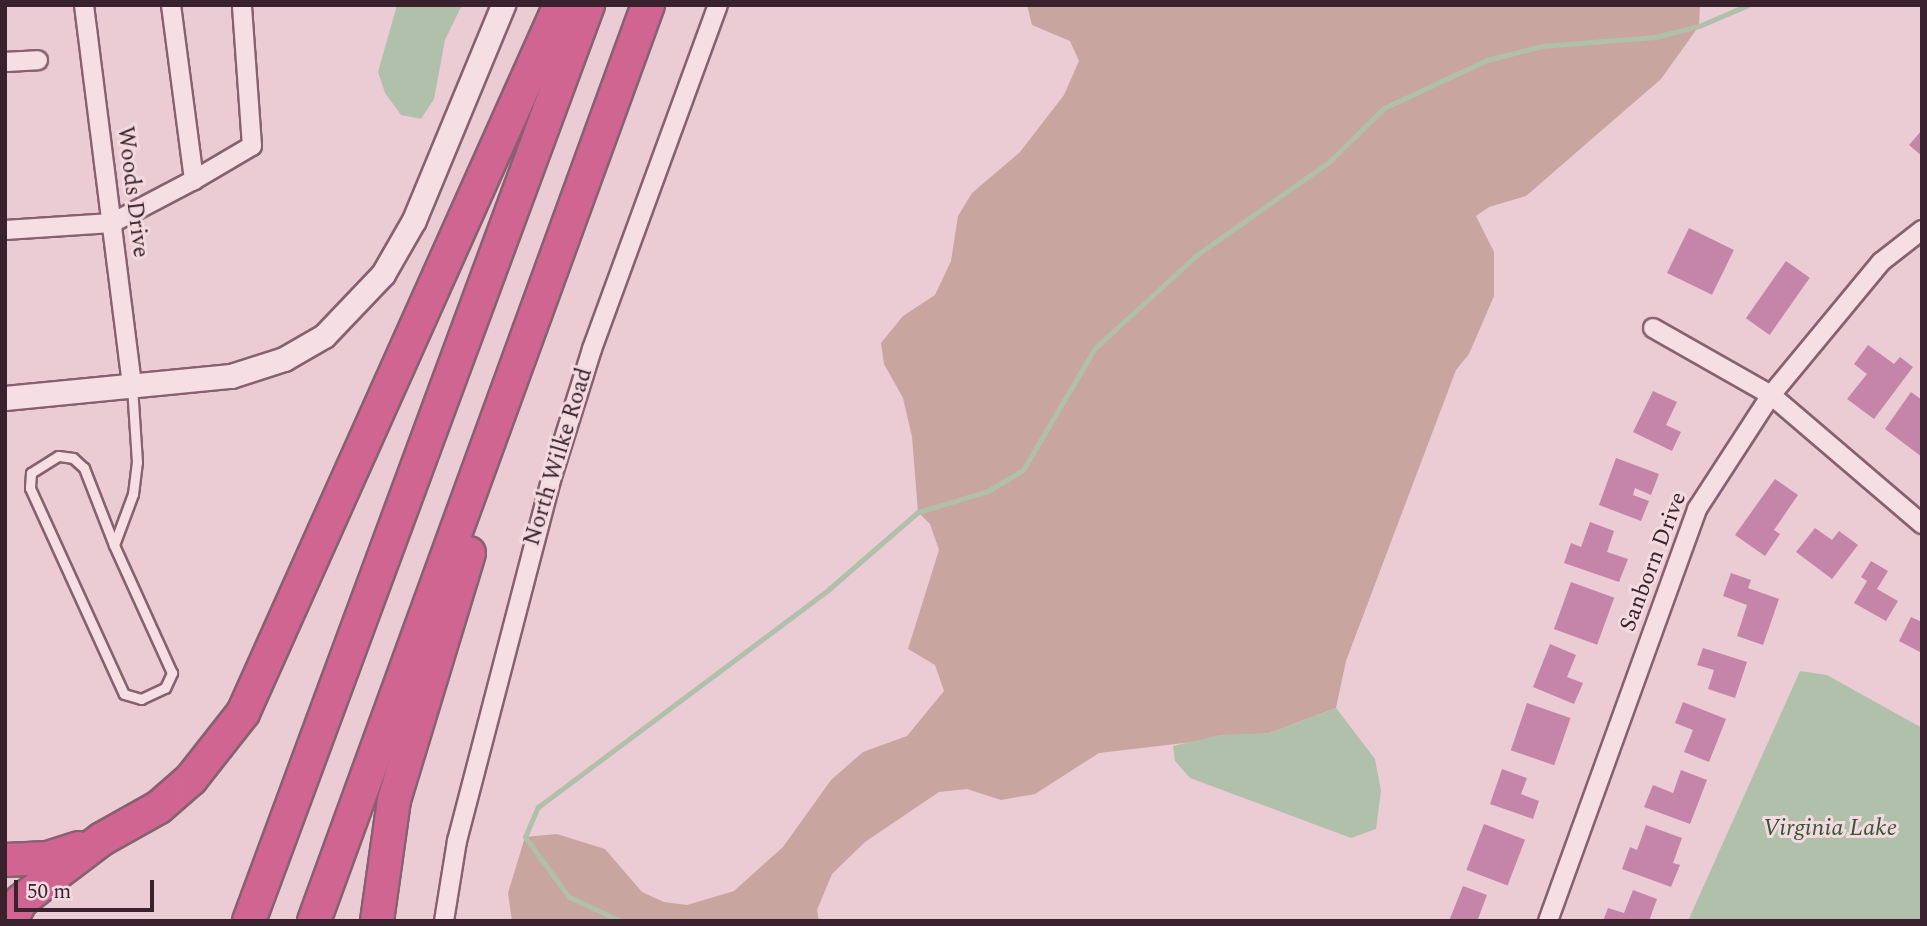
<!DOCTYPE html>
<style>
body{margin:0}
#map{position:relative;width:1927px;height:926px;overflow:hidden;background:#ebcbd4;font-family:Spectral,serif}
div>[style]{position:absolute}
.green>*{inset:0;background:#c9a5a0}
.water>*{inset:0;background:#b1c0ab}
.stream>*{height:5px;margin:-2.5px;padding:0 2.5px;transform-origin:2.5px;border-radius:2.5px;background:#b1c0ab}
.building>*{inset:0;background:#c585a9;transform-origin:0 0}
.roads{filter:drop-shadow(2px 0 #876171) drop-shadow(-2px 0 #876171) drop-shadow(0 2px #876171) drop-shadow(0 -2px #876171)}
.service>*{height:9px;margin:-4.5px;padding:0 4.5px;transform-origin:4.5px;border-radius:4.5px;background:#f6dee5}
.minor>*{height:18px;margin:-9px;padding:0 9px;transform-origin:9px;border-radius:9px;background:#f6dee5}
.tertiary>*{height:23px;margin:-11.5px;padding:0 11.5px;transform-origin:11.5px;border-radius:11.5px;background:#f6dee5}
.motorway>*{height:32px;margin:-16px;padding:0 16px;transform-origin:16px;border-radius:16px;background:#d16592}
span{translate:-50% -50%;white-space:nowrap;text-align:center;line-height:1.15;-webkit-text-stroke:6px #f3dae1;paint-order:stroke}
.street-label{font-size:23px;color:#39222d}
.water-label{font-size:24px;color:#355733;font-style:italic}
.frame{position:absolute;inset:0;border:7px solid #39222d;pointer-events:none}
.scale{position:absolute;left:14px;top:880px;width:140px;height:32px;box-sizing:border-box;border:4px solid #39222d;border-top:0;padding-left:9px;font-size:21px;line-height:24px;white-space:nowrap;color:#39222d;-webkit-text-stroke:5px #f3dae1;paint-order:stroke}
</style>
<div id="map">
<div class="green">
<i style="clip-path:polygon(1027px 5px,1700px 5px,1699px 26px,1661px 79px,1526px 196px,1489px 207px,1476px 216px,1494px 252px,1494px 296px,1469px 354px,1456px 370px,1346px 661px,1336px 708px,1269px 733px,1099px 753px,1035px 794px,1001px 800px,967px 789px,939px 792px,865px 842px,832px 874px,817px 910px,819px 921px,512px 921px,508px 893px,525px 837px,557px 834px,605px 849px,642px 892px,664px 902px,687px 905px,734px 891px,783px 847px,831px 780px,863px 752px,907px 736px,944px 691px,935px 665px,908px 649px,939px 550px,930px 524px,918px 512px,912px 437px,903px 398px,884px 364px,881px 343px,903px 316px,935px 295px,951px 261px,958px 216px,972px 193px,1020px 152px,1064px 95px,1075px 70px,1079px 61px,1070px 41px,1032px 25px)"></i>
</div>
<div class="water">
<i style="clip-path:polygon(397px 5px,462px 5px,445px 40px,434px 99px,421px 119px,401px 115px,385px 93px,378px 72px)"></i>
<i style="clip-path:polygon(1800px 671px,1827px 675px,1922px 728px,1922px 921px,1688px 921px)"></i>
<i style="clip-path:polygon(1336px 708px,1375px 759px,1381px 791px,1376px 829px,1351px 838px,1190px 778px,1175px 761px,1173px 746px,1220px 735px,1269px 733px)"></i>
</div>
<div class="stream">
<i style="left:621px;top:921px;width:57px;rotate:-155.2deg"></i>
<i style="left:569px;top:897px;width:74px;rotate:-126.3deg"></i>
<i style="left:525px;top:837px;width:33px;rotate:-67deg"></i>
<i style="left:538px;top:807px;width:364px;rotate:-36.8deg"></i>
<i style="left:829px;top:589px;width:118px;rotate:-40.9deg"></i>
<i style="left:918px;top:512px;width:73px;rotate:-16.7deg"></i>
<i style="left:988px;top:491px;width:41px;rotate:-31deg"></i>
<i style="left:1023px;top:470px;width:142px;rotate:-59.5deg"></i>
<i style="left:1095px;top:348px;width:139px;rotate:-42.4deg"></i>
<i style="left:1198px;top:254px;width:160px;rotate:-35.1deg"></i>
<i style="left:1329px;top:162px;width:77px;rotate:-44.5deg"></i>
<i style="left:1384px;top:108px;width:114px;rotate:-25deg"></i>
<i style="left:1487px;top:60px;width:57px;rotate:-14.3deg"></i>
<i style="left:1542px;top:46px;width:113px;rotate:-4.6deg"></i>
<i style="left:1655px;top:37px;width:45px;rotate:-14deg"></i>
<i style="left:1699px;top:26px;width:53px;rotate:-23.2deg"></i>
</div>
<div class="building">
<i style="clip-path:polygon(1922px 130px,1922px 156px,1909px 145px)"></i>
<i style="left:1689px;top:228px;width:50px;height:50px;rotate:26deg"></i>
<i style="left:1786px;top:261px;width:29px;height:70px;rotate:35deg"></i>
<i style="clip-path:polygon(1868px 345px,1894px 364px,1900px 357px,1913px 367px,1874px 419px,1847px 399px,1867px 374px,1854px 364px)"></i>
<i style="clip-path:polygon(1653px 391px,1677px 402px,1666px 425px,1681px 432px,1672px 451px,1633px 432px)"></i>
<i style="clip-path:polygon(1911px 392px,1922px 400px,1922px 457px,1885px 429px)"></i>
<i style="clip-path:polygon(1616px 458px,1659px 474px,1651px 495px,1635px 488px,1633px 495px,1649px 501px,1641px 521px,1599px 505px)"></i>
<i style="clip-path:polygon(1775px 479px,1798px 495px,1774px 530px,1780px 534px,1765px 556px,1735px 535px)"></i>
<i style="clip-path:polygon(1590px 522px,1614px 531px,1607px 552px,1628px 559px,1619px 582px,1564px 563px,1571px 543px,1581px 547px)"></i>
<i style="clip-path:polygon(1815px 528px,1832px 540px,1839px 531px,1858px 545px,1832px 579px,1796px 552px)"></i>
<i style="clip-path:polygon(1871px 561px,1888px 571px,1877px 589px,1898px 601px,1886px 621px,1854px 603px,1867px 581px,1861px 577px)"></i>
<i style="clip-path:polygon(1731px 573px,1751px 580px,1748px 588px,1779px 599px,1763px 645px,1737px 636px,1747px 605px,1723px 596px)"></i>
<i style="left:1571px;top:582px;width:46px;height:50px;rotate:20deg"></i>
<i style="clip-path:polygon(1911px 617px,1922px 622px,1922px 653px,1899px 641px)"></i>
<i style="clip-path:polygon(1550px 644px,1576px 655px,1567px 677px,1583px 683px,1574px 704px,1533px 687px)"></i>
<i style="clip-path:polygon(1703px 648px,1747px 662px,1735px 698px,1708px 689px,1714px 670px,1697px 665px)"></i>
<i style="clip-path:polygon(1683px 702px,1726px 719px,1709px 762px,1684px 752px,1693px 730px,1675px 723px)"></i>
<i style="left:1527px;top:703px;width:46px;height:50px;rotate:19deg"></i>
<i style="clip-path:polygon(1502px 769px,1527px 778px,1521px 794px,1539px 801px,1533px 819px,1490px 804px)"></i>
<i style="clip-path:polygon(1681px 770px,1707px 780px,1690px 824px,1644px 807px,1653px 785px,1673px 793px)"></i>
<i style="left:1484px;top:824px;width:44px;height:49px;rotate:21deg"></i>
<i style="clip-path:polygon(1646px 825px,1682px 838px,1673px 863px,1680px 865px,1671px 887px,1622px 869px,1630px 847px,1637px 850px)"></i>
<i style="clip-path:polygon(1463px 886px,1487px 895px,1478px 919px,1483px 921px,1449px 921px)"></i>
<i style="clip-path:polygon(1633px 890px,1657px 899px,1649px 921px,1603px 921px,1608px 908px,1624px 913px)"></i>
</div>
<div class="roads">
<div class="service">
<i style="left:114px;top:545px;width:83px;rotate:-111.3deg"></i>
<i style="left:84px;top:468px;width:15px;rotate:-138deg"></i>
<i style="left:73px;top:458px;width:15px;rotate:-172deg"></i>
<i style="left:58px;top:456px;width:32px;rotate:148deg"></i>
<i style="left:31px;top:473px;width:15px;rotate:94deg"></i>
<i style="left:30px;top:488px;width:226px;rotate:65.5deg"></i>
<i style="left:124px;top:694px;width:18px;rotate:16deg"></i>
<i style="left:141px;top:699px;width:26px;rotate:-25deg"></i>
<i style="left:165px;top:688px;width:17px;rotate:-65deg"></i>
<i style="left:172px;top:673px;width:141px;rotate:-114.4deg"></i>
<i style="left:114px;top:545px;width:54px;rotate:-69.6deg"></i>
<i style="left:133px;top:494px;width:32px;rotate:-83deg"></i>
<i style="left:137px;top:462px;width:76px;rotate:-93.8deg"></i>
</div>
<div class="minor">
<i style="left:84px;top:5px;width:382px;rotate:82.8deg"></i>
<i style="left:171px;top:5px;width:177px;rotate:82.5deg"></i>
<i style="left:194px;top:180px;width:67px;rotate:-30.4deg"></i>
<i style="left:252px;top:146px;width:141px;rotate:-94.1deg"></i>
<i style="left:5px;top:62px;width:33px;rotate:-3deg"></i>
<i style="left:5px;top:230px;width:107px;rotate:-3.7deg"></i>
<i style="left:112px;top:223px;width:93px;rotate:-27.7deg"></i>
<i style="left:1653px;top:328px;width:136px;rotate:29.6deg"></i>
<i style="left:1771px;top:395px;width:199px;rotate:40.5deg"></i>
<i style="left:444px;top:921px;width:81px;rotate:-80.8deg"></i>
<i style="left:457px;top:841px;width:373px;rotate:-75.4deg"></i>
<i style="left:551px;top:480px;width:137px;rotate:-72.6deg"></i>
<i style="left:592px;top:349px;width:366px;rotate:-69.9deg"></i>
<i style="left:1548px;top:921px;width:438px;rotate:-70.1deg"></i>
<i style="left:1697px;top:509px;width:136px;rotate:-57deg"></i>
<i style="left:1771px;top:395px;width:173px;rotate:-50.4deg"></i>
<i style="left:1881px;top:262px;width:52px;rotate:-38deg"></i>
</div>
<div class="tertiary">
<i style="left:5px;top:398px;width:227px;rotate:-5.6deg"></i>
<i style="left:231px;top:376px;width:56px;rotate:-17.8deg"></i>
<i style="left:284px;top:359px;width:46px;rotate:-29.9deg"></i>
<i style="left:324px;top:336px;width:86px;rotate:-46.4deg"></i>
<i style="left:383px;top:274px;width:62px;rotate:-60.1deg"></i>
<i style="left:414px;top:220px;width:233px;rotate:-67.5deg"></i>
</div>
<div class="motorway">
<i style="left:5px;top:860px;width:43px;rotate:-2.7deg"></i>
<i style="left:48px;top:858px;width:32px;rotate:-18deg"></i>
<i style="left:10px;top:921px;width:23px;rotate:-61deg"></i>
<i style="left:21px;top:901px;width:46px;rotate:-37.9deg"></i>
<i style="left:57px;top:873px;width:56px;rotate:-37.1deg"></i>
<i style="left:102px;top:839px;width:65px;rotate:-29.3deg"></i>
<i style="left:159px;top:807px;width:43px;rotate:-41.2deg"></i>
<i style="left:191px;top:779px;width:84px;rotate:-51.8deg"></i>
<i style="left:243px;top:713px;width:776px;rotate:-65.88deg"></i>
<i style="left:249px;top:921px;width:977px;rotate:-69.69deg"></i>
<i style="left:314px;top:921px;width:975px;rotate:-69.97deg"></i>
<i style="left:377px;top:921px;width:122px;rotate:-82deg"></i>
<i style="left:394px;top:800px;width:258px;rotate:-73.1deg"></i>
</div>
</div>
<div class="street-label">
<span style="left:132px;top:192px;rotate:83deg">Woods Drive</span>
<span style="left:559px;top:457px;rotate:-73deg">North Wilke Road</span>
<span style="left:1654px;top:562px;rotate:-69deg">Sanborn Drive</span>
</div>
<div class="water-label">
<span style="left:1830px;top:829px">Virginia Lake</span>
</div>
<div class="frame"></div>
<div class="scale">50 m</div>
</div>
